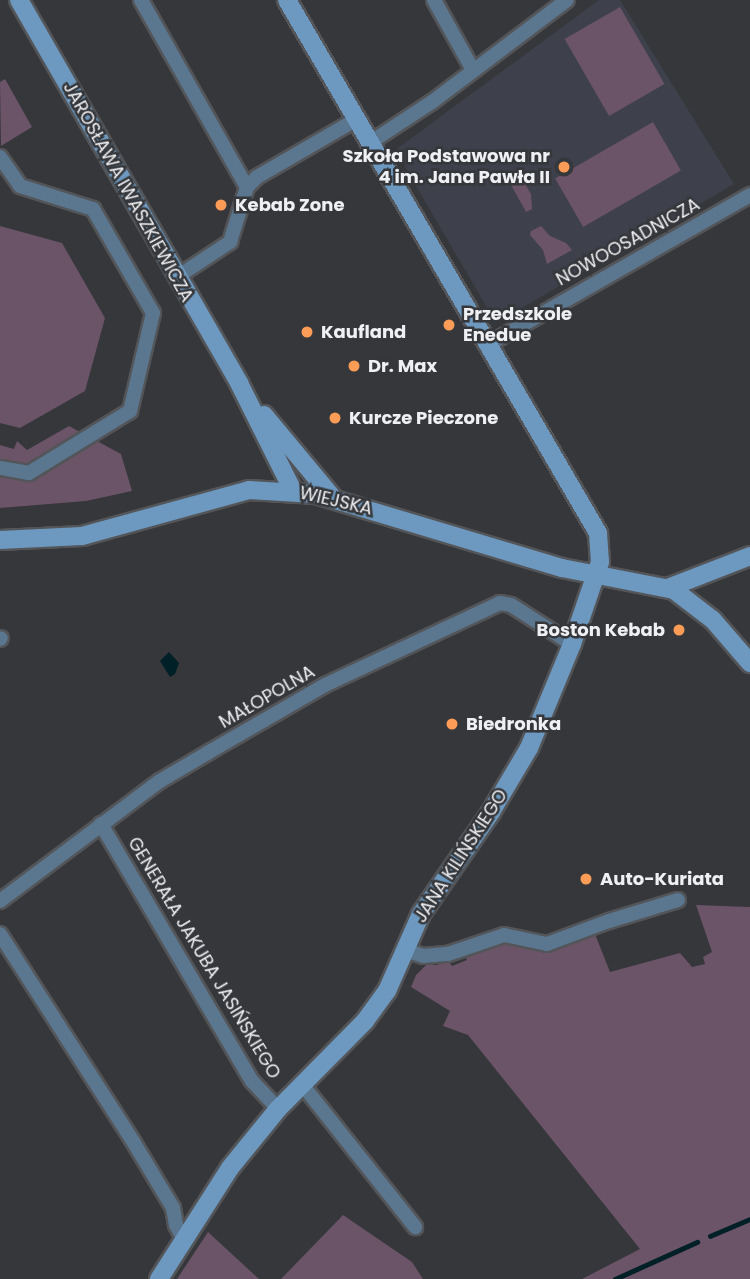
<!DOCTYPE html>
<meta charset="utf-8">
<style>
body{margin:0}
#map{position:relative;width:750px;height:1279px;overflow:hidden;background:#35373b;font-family:Poppins,sans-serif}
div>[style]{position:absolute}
.built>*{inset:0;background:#3e404b}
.green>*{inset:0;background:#6b5368;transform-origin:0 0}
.water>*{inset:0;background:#002028}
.stream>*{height:4.5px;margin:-2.25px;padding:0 2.25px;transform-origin:2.25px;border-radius:2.25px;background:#002028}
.roads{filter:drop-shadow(2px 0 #535558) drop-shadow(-2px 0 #535558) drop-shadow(0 2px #535558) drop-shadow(0 -2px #535558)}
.street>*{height:14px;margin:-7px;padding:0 7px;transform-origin:7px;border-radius:7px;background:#5b768f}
.secondary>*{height:18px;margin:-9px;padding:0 9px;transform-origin:9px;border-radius:9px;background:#6d99c0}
.dots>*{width:19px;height:19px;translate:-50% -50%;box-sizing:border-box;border:4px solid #35373b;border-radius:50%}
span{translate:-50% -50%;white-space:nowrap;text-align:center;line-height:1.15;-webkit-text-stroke:5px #35373b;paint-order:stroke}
.poi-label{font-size:18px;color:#eff0f3;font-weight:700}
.right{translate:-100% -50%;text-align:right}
.left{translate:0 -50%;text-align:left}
.street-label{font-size:18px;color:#eff0f3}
</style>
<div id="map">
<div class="built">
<i style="clip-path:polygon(599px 0,620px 0,734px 184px,496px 323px,395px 150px)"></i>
</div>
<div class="green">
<i style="left:620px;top:7px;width:89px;height:64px;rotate:60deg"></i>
<i style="clip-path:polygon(5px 79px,32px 127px,1px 146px,0 82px)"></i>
<i style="left:653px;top:122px;width:56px;height:113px;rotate:60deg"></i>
<i style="clip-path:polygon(521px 177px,531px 194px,532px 209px,526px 212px,510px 183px)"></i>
<i style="clip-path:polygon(0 226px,62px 243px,105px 318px,85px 391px,20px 428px,0 423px)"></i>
<i style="clip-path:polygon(541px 226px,550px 236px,566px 243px,572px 250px,547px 264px,543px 250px,530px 235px,531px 231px)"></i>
<i style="clip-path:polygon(69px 426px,121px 454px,132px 491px,86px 501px,0 508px,0 445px,14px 449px,17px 441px,27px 450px)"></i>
<i style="clip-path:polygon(696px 905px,750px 907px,750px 1279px,582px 1279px,640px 1249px,468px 1035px,443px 1026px,450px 1011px,411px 987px,416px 975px,427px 964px,437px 965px,448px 960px,452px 966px,467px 960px,463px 953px,509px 939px,549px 950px,595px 934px,610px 972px,680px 953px,692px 967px,705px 964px,703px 957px,712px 952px)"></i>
<i style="clip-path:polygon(343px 1215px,412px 1262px,423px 1279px,281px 1279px)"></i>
<i style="clip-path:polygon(208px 1232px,259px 1279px,177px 1279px)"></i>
</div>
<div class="water">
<i style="clip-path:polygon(169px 652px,179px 663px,175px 674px,170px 677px,160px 661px)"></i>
</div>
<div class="stream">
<i style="left:710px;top:1236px;width:43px;rotate:-23deg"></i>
<i style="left:615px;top:1279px;width:90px;rotate:-24.3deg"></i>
</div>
<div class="roads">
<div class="street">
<i style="left:141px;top:0;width:215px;rotate:60.5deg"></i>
<i style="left:434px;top:0;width:80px;rotate:60.9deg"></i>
<i style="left:371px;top:142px;width:73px;rotate:-33.3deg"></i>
<i style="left:432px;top:102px;width:169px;rotate:-37.1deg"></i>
<i style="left:0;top:157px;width:35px;rotate:55deg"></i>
<i style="left:20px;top:186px;width:77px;rotate:17.5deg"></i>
<i style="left:93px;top:209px;width:120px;rotate:60deg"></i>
<i style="left:153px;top:313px;width:101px;rotate:103.2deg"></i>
<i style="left:130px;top:411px;width:119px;rotate:148.5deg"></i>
<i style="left:29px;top:473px;width:29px;rotate:-170deg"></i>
<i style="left:177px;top:277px;width:64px;rotate:-33.4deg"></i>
<i style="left:230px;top:242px;width:58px;rotate:-72.8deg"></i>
<i style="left:247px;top:187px;width:14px;rotate:-45deg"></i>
<i style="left:257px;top:177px;width:116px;rotate:-30.1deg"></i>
<i style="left:489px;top:344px;width:301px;rotate:-29.7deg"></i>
<i style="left:0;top:639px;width:1px;rotate:-45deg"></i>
<i style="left:101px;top:824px;width:298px;rotate:59.6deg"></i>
<i style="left:252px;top:1081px;width:38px;rotate:47deg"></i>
<i style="left:0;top:901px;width:200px;rotate:-36.9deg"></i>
<i style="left:160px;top:781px;width:57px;rotate:-30.6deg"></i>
<i style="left:209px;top:752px;width:134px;rotate:-30deg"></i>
<i style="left:325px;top:685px;width:193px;rotate:-25.1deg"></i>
<i style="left:500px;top:603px;width:11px;rotate:10deg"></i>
<i style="left:511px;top:605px;width:72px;rotate:32.6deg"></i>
<i style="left:0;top:934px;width:248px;rotate:57.3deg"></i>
<i style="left:134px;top:1143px;width:76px;rotate:59deg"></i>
<i style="left:173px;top:1208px;width:17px;rotate:80deg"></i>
<i style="left:176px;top:1225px;width:17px;rotate:62deg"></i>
<i style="left:405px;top:950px;width:19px;rotate:18deg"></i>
<i style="left:423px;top:956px;width:25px;rotate:-5deg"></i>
<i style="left:448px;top:954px;width:59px;rotate:-18.7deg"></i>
<i style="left:504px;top:935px;width:44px;rotate:11.8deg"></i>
<i style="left:547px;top:944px;width:66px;rotate:-20.4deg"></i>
<i style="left:609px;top:921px;width:72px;rotate:-16.9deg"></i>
<i style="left:301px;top:1083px;width:184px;rotate:51.6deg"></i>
</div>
<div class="secondary">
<i style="left:19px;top:0;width:442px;rotate:60.1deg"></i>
<i style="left:239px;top:383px;width:121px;rotate:63.4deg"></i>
<i style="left:264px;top:415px;width:108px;rotate:50.3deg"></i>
<i style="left:0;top:540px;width:82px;rotate:-2.8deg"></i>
<i style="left:82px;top:536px;width:173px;rotate:-15.4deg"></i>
<i style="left:249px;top:490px;width:66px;rotate:3.5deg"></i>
<i style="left:315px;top:494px;width:258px;rotate:16.7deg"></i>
<i style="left:562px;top:568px;width:114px;rotate:11.1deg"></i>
<i style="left:674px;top:590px;width:49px;rotate:37.6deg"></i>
<i style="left:713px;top:620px;width:57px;rotate:49.3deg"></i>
<i style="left:668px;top:588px;width:88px;rotate:-21.3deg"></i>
<i style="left:159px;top:1279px;width:132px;rotate:-57.4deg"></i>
<i style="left:230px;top:1168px;width:76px;rotate:-50.9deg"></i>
<i style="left:278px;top:1109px;width:124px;rotate:-45.3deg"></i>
<i style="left:365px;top:1021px;width:37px;rotate:-54deg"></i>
<i style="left:387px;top:991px;width:84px;rotate:-66.2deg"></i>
<i style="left:421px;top:914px;width:124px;rotate:-55.5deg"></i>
<i style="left:491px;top:812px;width:74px;rotate:-59.3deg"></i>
<i style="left:529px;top:748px;width:113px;rotate:-67.5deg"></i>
<i style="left:572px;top:644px;width:87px;rotate:-71.1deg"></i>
<i style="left:600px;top:562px;width:29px;rotate:-94deg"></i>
<i style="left:598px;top:533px;width:617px;rotate:-120.26deg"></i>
</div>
</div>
<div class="dots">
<i style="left:564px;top:167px;background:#fd9c56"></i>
<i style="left:221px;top:205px;background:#fd9c56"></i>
<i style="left:449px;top:325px;background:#fd9c56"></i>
<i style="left:307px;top:332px;background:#fd9c56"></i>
<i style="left:354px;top:366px;background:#fd9c56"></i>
<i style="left:335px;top:418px;background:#fd9c56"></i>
<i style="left:679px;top:630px;background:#fd9c56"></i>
<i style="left:452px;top:724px;background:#fd9c56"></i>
<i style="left:586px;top:879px;background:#fd9c56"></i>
</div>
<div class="poi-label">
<span class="right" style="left:550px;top:167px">Szkoła Podstawowa nr<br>4 im. Jana Pawła II</span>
<span class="left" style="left:235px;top:205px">Kebab Zone</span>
<span class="left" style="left:463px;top:325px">Przedszkole<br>Enedue</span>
<span class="left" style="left:321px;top:332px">Kaufland</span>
<span class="left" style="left:368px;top:366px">Dr. Max</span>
<span class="left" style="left:349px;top:418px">Kurcze Pieczone</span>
<span class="right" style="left:665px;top:630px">Boston Kebab</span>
<span class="left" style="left:466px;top:724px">Biedronka</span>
<span class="left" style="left:600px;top:879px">Auto-Kuriata</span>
</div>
<div class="street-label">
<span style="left:128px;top:192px;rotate:61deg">JAROSŁAWA IWASZKIEWICZA</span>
<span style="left:628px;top:242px;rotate:-29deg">NOWOOSADNICZA</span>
<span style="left:336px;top:501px;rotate:13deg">WIEJSKA</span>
<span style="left:267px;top:697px;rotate:-30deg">MAŁOPOLNA</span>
<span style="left:461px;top:856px;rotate:-57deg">JANA KILIŃSKIEGO</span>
<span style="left:204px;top:958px;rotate:59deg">GENERAŁA JAKUBA JASIŃSKIEGO</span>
</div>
</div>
